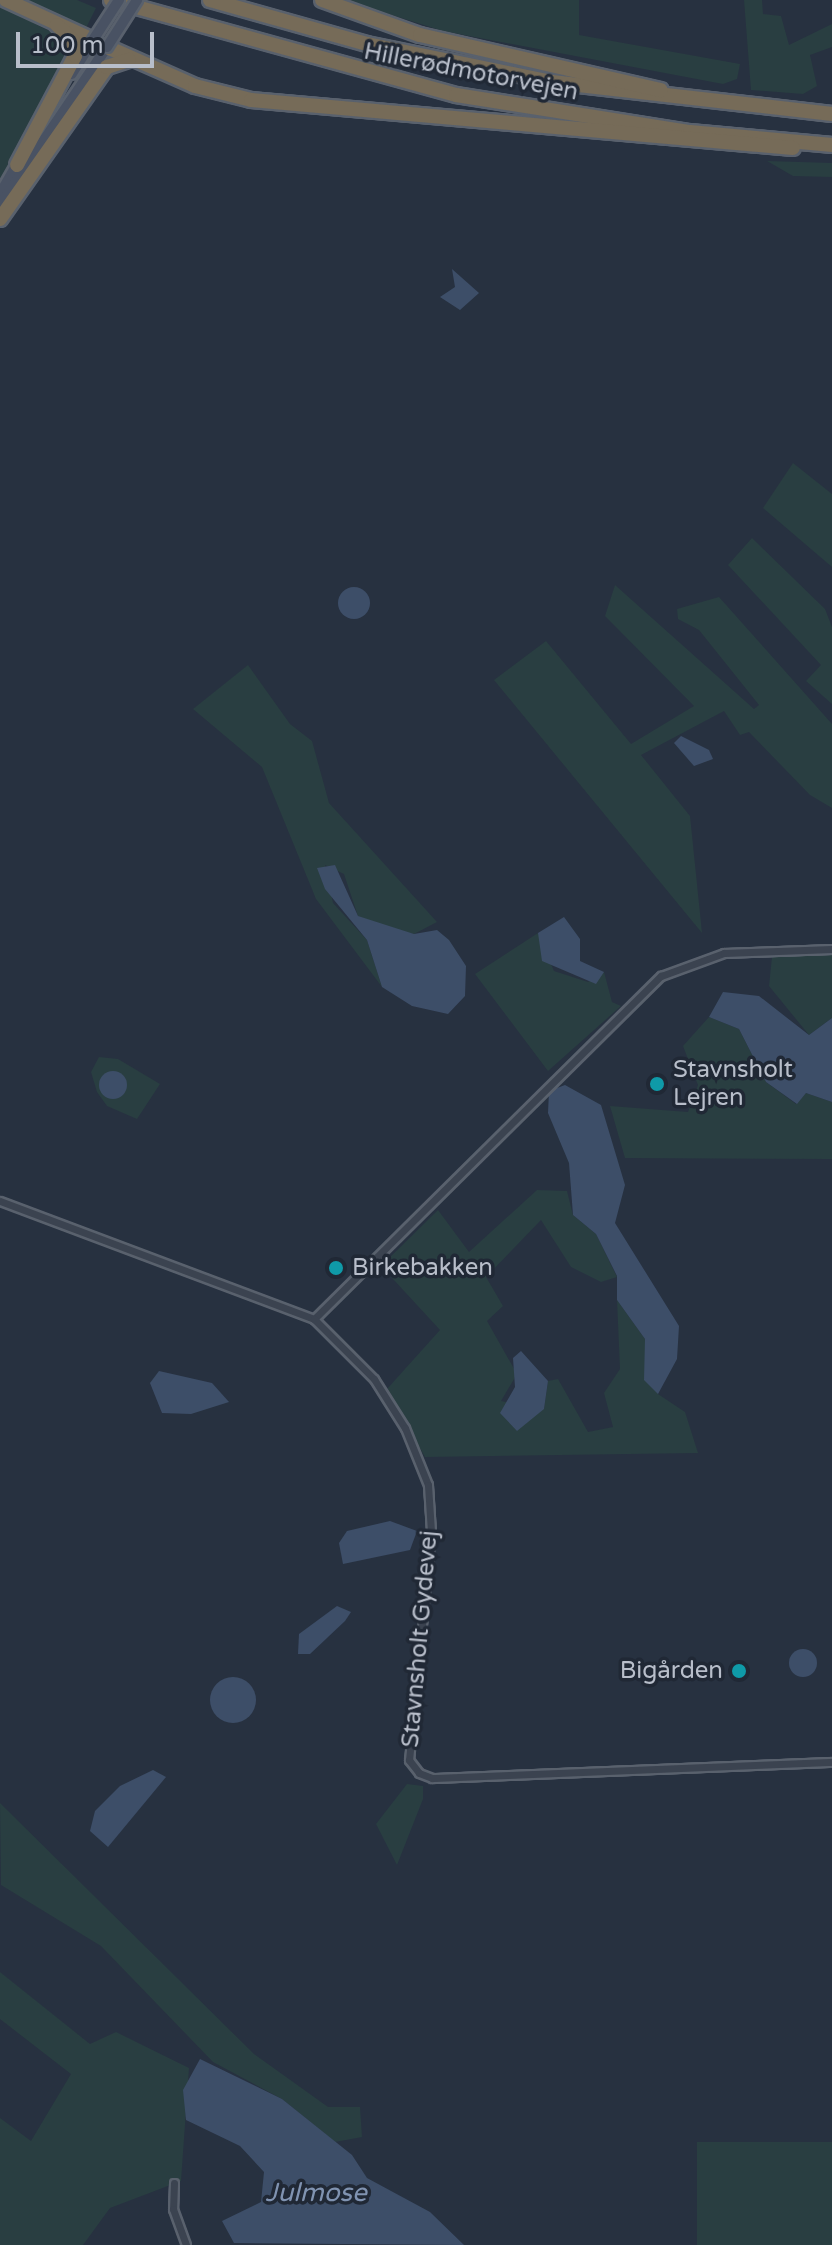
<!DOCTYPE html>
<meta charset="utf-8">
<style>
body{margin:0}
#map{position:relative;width:832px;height:2245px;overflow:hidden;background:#273140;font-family:"Varela Round",sans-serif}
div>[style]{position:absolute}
.green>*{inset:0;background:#293e41;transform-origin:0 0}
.water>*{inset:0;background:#3d4e68}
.round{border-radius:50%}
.roads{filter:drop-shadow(2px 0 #59616d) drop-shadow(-2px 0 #59616d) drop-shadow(0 2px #59616d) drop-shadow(0 -2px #59616d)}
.street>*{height:7px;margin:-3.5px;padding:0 3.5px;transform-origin:3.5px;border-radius:3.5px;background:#3b4350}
.secondary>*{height:10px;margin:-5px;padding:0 5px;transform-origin:5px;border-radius:5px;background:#495263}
.highway>*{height:14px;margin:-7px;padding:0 7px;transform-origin:7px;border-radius:7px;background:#766b58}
.bridges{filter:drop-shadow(2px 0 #59616d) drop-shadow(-2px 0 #59616d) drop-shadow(0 2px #59616d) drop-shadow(0 -2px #59616d)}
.secondary-bridge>*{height:10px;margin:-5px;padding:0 5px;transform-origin:5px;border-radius:5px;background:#495263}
.dots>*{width:22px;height:22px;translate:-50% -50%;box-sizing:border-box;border:4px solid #202835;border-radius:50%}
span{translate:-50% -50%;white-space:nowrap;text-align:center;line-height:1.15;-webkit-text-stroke:7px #202835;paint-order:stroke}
.street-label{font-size:24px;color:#b8beca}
.poi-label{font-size:24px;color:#b8beca}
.left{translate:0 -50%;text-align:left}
.right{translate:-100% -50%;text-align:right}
.water-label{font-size:26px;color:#8093b1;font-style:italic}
.scale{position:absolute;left:16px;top:32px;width:138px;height:36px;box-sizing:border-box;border:4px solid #b8beca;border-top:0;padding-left:10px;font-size:24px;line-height:28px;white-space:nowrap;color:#b8beca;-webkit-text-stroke:6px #202835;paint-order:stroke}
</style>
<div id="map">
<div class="green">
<i style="clip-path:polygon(21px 0,77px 0,96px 8px,84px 32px)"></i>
<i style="clip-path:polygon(344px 0,579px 0,579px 35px,740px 64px,737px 79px,723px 84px,443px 31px)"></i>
<i style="clip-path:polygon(744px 0,762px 0,763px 14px,781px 16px,789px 45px,832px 24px,832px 47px,810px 55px,817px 86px,803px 94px,751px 90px)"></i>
<i style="clip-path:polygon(0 6px,65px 39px,70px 58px,0 181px)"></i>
<i style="clip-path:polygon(767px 161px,832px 163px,832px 177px,793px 176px)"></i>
<i style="clip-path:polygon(793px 463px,832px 494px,832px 567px,763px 508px)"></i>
<i style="clip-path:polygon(752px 538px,825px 609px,832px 627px,832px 704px,806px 681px,821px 665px,728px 565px)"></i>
<i style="clip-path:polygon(615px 585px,754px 709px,759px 705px,699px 630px,678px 619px,677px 609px,719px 597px,832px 724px,832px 808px,810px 795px,749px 732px,740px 735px,724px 711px,641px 755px,690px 816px,702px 933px,494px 680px,546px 641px,631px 744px,694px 706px,605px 616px)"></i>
<i style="clip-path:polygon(248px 665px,290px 724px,312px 741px,329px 803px,437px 922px,414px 934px,375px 926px,358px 916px,344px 874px,325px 865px,333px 903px,367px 940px,382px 987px,316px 899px,262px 767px,193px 709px)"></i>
<i style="clip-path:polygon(538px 933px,554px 971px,588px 982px,604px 972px,612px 1002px,621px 1006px,548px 1071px,475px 974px)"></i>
<i style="clip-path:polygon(832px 955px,832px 1018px,809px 1035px,769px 986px,772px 957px)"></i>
<i style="clip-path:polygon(709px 1017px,739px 1029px,766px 1082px,796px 1104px,806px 1093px,832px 1102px,832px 1159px,625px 1158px,610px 1106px,688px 1112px,698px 1085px,683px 1046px)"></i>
<i style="clip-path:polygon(99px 1057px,118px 1059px,160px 1084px,137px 1119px,107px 1106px,97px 1092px,91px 1072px)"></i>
<i style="clip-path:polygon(537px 1190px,567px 1191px,573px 1215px,596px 1234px,617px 1277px,601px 1282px,571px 1267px,541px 1220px,486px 1277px,503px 1306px,487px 1321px,517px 1374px,501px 1401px,544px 1409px,548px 1381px,558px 1379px,588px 1432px,613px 1427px,604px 1393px,620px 1369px,617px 1300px,645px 1339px,658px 1394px,685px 1412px,698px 1453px,425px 1457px,387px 1389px,440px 1330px,381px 1266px,438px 1210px,469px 1252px)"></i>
<i style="clip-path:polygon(407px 1784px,423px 1786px,423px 1799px,397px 1865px,376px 1824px)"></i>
<i style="clip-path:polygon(0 1803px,254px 2054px,328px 2107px,360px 2107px,362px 2137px,335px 2142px,282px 2099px,213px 2062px,101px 1946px,1px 1885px)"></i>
<i style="clip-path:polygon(0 1972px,90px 2044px,116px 2032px,189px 2068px,181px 2181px,110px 2208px,83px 2245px,0 2245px,0 2118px,31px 2141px,71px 2074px,0 2019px)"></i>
<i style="left:697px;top:2142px;width:135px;height:104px"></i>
</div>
<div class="water">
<i style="clip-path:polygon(452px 269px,479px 293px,460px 310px,440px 297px,455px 287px)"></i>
<i class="round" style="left:338px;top:587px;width:32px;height:32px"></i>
<i style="clip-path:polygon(681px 736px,709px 750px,713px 759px,694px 766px,674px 743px)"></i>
<i style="clip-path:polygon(335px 865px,358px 916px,414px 934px,437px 930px,449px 940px,466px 966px,465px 996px,448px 1014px,412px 1006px,382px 987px,367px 940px,325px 889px,317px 868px)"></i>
<i style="clip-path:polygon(564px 917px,580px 939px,580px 961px,604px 972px,596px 984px,542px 961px,538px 933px)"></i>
<i style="clip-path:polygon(723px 992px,759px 996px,809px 1035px,832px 1018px,832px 1102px,806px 1093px,797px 1104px,766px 1082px,739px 1029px,709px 1017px)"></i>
<i class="round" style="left:99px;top:1071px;width:28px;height:28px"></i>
<i style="clip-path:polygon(565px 1085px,601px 1105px,625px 1185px,615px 1223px,679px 1326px,677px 1359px,658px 1394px,644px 1380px,645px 1339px,617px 1300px,617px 1276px,596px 1234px,573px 1215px,569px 1163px,548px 1113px,549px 1091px)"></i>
<i style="clip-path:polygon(521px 1351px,548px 1381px,544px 1409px,517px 1431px,500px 1413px,515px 1387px,513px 1358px)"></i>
<i style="clip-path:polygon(159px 1371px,212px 1383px,229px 1402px,191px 1414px,162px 1413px,150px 1383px)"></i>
<i style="clip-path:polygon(390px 1521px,417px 1531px,410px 1550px,343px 1564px,339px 1543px,347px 1531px)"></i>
<i style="clip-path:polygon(337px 1606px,351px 1612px,345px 1621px,310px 1654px,298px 1654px,299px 1634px)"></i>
<i class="round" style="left:789px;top:1649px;width:28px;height:28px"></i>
<i class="round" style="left:210px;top:1677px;width:46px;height:46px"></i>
<i style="clip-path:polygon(153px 1770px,166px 1777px,108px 1847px,90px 1831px,95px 1811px,120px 1786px)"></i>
<i style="clip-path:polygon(200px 2059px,282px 2099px,352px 2155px,367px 2178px,430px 2212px,464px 2245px,234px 2243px,222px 2221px,261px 2202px,264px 2172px,240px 2146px,186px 2120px,183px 2090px)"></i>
</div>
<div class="roads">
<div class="street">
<i style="left:0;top:1201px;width:335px;rotate:20.6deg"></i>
<i style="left:314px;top:1319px;width:488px;rotate:-44.7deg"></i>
<i style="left:661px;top:976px;width:67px;rotate:-20.1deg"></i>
<i style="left:724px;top:953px;width:108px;rotate:-2.1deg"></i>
<i style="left:314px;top:1319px;width:85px;rotate:45deg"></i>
<i style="left:374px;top:1379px;width:58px;rotate:57.7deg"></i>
<i style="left:405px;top:1428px;width:61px;rotate:68deg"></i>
<i style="left:428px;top:1485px;width:47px;rotate:86.3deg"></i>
<i style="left:431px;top:1532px;width:229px;rotate:95.5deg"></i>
<i style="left:409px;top:1760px;width:16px;rotate:52deg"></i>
<i style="left:419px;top:1773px;width:14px;rotate:21deg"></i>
<i style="left:432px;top:1778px;width:400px;rotate:-2.3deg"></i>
<i style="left:174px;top:2183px;width:26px;rotate:92deg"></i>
<i style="left:173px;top:2209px;width:38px;rotate:70deg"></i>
</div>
<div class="secondary">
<i style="left:0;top:194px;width:40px;rotate:-60.3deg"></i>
<i style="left:0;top:205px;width:191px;rotate:-55.9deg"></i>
<i style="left:107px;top:47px;width:16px;rotate:-153deg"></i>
<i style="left:93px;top:40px;width:40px;rotate:122deg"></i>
</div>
<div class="highway">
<i style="left:6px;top:0;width:96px;rotate:24.7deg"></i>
<i style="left:111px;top:0;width:358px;rotate:15.4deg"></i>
<i style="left:456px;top:95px;width:237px;rotate:9deg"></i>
<i style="left:690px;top:132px;width:143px;rotate:5.2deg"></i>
<i style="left:210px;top:0;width:163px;rotate:15.7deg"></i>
<i style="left:367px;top:44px;width:189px;rotate:11.6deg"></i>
<i style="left:552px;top:82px;width:282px;rotate:6.5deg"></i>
<i style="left:322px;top:0;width:104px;rotate:19.7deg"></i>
<i style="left:420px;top:35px;width:247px;rotate:12.9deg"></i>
<i style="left:107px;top:47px;width:96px;rotate:23.9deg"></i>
<i style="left:195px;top:86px;width:58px;rotate:14deg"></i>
<i style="left:251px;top:100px;width:544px;rotate:5.06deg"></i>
<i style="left:17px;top:165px;width:123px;rotate:-62deg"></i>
<i style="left:75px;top:56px;width:16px;rotate:-97deg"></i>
<i style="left:73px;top:40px;width:22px;rotate:-137deg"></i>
<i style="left:0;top:219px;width:186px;rotate:-54.9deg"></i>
<i style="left:107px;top:67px;width:23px;rotate:-18deg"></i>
</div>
</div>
<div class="bridges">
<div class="secondary-bridge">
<i style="left:93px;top:40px;width:48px;rotate:-57deg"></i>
<i style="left:107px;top:47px;width:56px;rotate:-57.4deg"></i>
</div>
</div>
<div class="dots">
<i style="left:657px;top:1084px;background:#0f9aa8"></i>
<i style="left:336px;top:1268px;background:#0f9aa8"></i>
<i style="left:739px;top:1671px;background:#0f9aa8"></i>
</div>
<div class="street-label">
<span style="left:471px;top:72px;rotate:11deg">Hillerødmotorvejen</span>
<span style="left:420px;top:1639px;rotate:-85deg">Stavnsholt Gydevej</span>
</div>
<div class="poi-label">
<span class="left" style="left:673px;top:1084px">Stavnsholt<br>Lejren</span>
<span class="left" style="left:352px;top:1268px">Birkebakken</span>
<span class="right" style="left:723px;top:1671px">Bigården</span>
</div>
<div class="water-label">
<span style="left:316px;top:2193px">Julmose</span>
</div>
<div class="scale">100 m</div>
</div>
